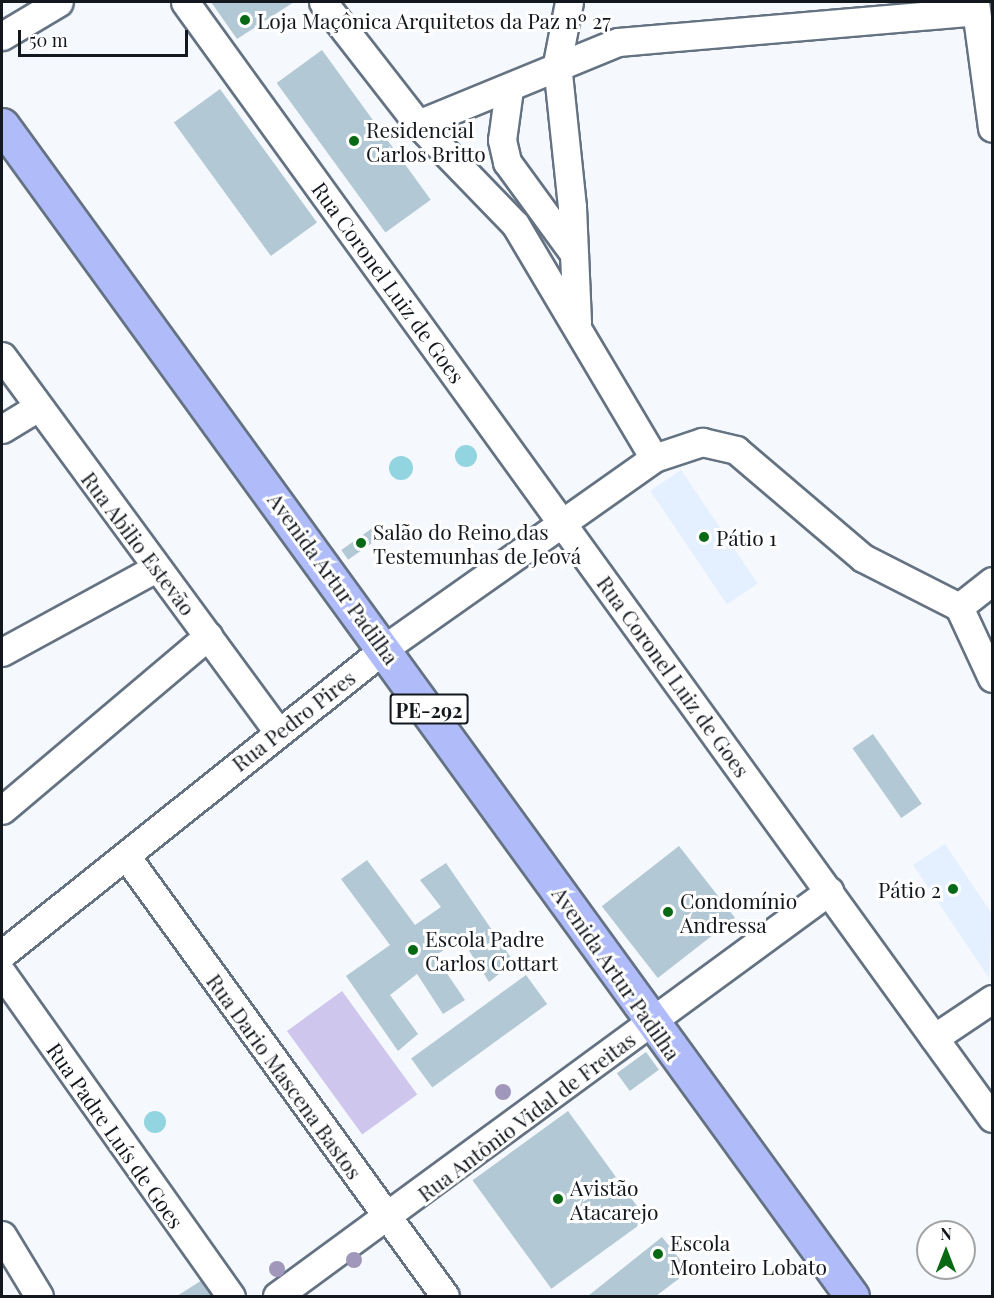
<!DOCTYPE html>
<meta charset="utf-8">
<style>
body{margin:0}
#map{position:relative;width:994px;height:1298px;overflow:hidden;background:#f5f8fc;font-family:"Playfair Display",serif}
div>[style]{position:absolute}
.built>*{inset:0;background:#e4f0ff;transform-origin:0 0}
.green>*{inset:0;background:#cfc6ee;transform-origin:0 0}
.water>*{inset:0;background:#92d5e0}
.round{border-radius:50%}
.building>*{inset:0;background:#b2c8d4;transform-origin:0 0}
.roads{filter:drop-shadow(2px 0 #647282) drop-shadow(-2px 0 #647282) drop-shadow(0 2px #647282) drop-shadow(0 -2px #647282)}
.street>*{height:27px;margin:-13.5px;padding:0 13.5px;transform-origin:13.5px;border-radius:13.5px;background:#fff}
.primary>*{height:33px;margin:-16.5px;padding:0 16.5px;transform-origin:16.5px;border-radius:16.5px;background:#b0bcfa}
.trees>*{width:16px;height:16px;margin:-8px;border-radius:50%;background:#a097bb}
.dots>*{width:16px;height:16px;translate:-50% -50%;box-sizing:border-box;border:3px solid #fff;border-radius:50%}
span{translate:-50% -50%;white-space:nowrap;text-align:center;line-height:1.15;-webkit-text-stroke:6px #fff;paint-order:stroke}
.shield-label span{padding:2px 4px;background:#fff;border:2px solid;border-radius:4px;-webkit-text-stroke-width:0}
.shield-label{font-size:20px;color:#13181e;font-weight:700}
.poi-label{font-size:21px;color:#13181e}
.left{translate:0 -50%;text-align:left}
.right{translate:-100% -50%;text-align:right}
.street-label{font-size:21px;color:#13181e}
.frame{position:absolute;inset:0;border:3px solid #13181e;pointer-events:none}
.north{position:absolute;left:916px;top:1220px;width:60px;height:60px;box-sizing:border-box;background:#fff;border:2px solid #a1a3a5;border-radius:50%;rotate:0deg;font-size:16px;font-weight:700;line-height:24px;text-align:center;color:#13181e}
.north::after{content:'';display:block;margin:auto;width:21px;height:27px;background:#086914;clip-path:polygon(50% 0,100% 100%,50% 72%,0 100%)}
.scale{position:absolute;left:18px;top:30px;width:170px;height:27px;box-sizing:border-box;border:3px solid #13181e;border-top:0;padding-left:8px;font-size:18px;line-height:21px;white-space:nowrap;color:#13181e;-webkit-text-stroke:4px #fff;paint-order:stroke}
</style>
<div id="map">
<div class="built">
<i style="left:681px;top:470px;width:137px;height:37px;rotate:56deg"></i>
<i style="clip-path:polygon(945px 844px,992px 914px,989px 978px,913px 865px)"></i>
</div>
<div class="green">
<i style="left:342px;top:991px;width:128px;height:68px;rotate:54deg"></i>
</div>
<div class="water">
<i class="round" style="left:455px;top:445px;width:22px;height:22px"></i>
<i class="round" style="left:389px;top:456px;width:24px;height:24px"></i>
<i class="round" style="left:144px;top:1111px;width:22px;height:22px"></i>
</div>
<div class="building">
<i style="clip-path:polygon(211px 2px,294px 2px,237px 39px)"></i>
<i style="left:322px;top:50px;width:185px;height:56px;rotate:54deg"></i>
<i style="left:220px;top:89px;width:165px;height:57px;rotate:54deg"></i>
<i style="left:374px;top:527px;width:12px;height:40px;rotate:55deg"></i>
<i style="left:873px;top:734px;width:85px;height:25px;rotate:55deg"></i>
<i style="left:679px;top:846px;width:91px;height:98px;rotate:52deg"></i>
<i style="clip-path:polygon(367px 860px,415px 925px,441px 907px,420px 880px,446px 863px,514px 962px,489px 982px,461px 938px,435px 956px,465px 1000px,443px 1014px,417px 974px,390px 995px,418px 1034px,398px 1051px,346px 976px,390px 945px,341px 879px)"></i>
<i style="left:526px;top:975px;width:36px;height:142px;rotate:54deg"></i>
<i style="left:646px;top:1052px;width:22px;height:36px;rotate:54deg"></i>
<i style="left:568px;top:1111px;width:134px;height:118px;rotate:54deg"></i>
<i style="clip-path:polygon(662px 1237px,689px 1271px,656px 1296px,588px 1296px)"></i>
<i style="clip-path:polygon(210px 1275px,224px 1296px,177px 1296px)"></i>
</div>
<div class="roads">
<div class="street">
<i style="left:185px;top:2px;width:1377px;rotate:54.13deg"></i>
<i style="left:323px;top:2px;width:155px;rotate:52.1deg"></i>
<i style="left:418px;top:124px;width:139px;rotate:45.9deg"></i>
<i style="left:515px;top:224px;width:272px;rotate:59.3deg"></i>
<i style="left:569px;top:2px;width:63px;rotate:101deg"></i>
<i style="left:557px;top:64px;width:144px;rotate:84deg"></i>
<i style="left:572px;top:207px;width:115px;rotate:87.5deg"></i>
<i style="left:975px;top:2px;width:127px;rotate:82.3deg"></i>
<i style="left:2px;top:36px;width:66px;rotate:-30.8deg"></i>
<i style="left:509px;top:89px;width:51px;rotate:97.8deg"></i>
<i style="left:502px;top:140px;width:23px;rotate:77deg"></i>
<i style="left:507px;top:162px;width:114px;rotate:53.9deg"></i>
<i style="left:418px;top:124px;width:216px;rotate:-22.3deg"></i>
<i style="left:618px;top:42px;width:359px;rotate:-4.9deg"></i>
<i style="left:2px;top:356px;width:464px;rotate:53.7deg"></i>
<i style="left:2px;top:429px;width:42px;rotate:-31.4deg"></i>
<i style="left:959px;top:607px;width:42px;rotate:-38.2deg"></i>
<i style="left:2px;top:652px;width:175px;rotate:-28.6deg"></i>
<i style="left:2px;top:810px;width:270px;rotate:-40.2deg"></i>
<i style="left:126px;top:856px;width:543px;rotate:54.06deg"></i>
<i style="left:2px;top:954px;width:490px;rotate:-38.6deg"></i>
<i style="left:385px;top:648px;width:329px;rotate:-35.2deg"></i>
<i style="left:654px;top:458px;width:51px;rotate:-18.4deg"></i>
<i style="left:702px;top:442px;width:35px;rotate:13deg"></i>
<i style="left:736px;top:450px;width:167px;rotate:40.4deg"></i>
<i style="left:863px;top:558px;width:108px;rotate:27deg"></i>
<i style="left:959px;top:607px;width:78px;rotate:65.1deg"></i>
<i style="left:2px;top:973px;width:396px;rotate:54.7deg"></i>
<i style="left:934px;top:1038px;width:70px;rotate:-33.9deg"></i>
<i style="left:2px;top:1235px;width:71px;rotate:58.8deg"></i>
<i style="left:277px;top:1296px;width:685px;rotate:-36.27deg"></i>
</div>
<div class="primary">
<i style="left:2px;top:125px;width:1447px;rotate:54.03deg"></i>
</div>
</div>
<div class="trees">
<i style="left:503px;top:1092px"></i>
<i style="left:354px;top:1260px"></i>
<i style="left:277px;top:1269px"></i>
</div>
<div class="dots">
<i style="left:245px;top:20px;background:#086914"></i>
<i style="left:354px;top:141px;background:#086914"></i>
<i style="left:704px;top:537px;background:#086914"></i>
<i style="left:361px;top:543px;background:#086914"></i>
<i style="left:953px;top:889px;background:#086914"></i>
<i style="left:668px;top:912px;background:#086914"></i>
<i style="left:413px;top:950px;background:#086914"></i>
<i style="left:558px;top:1199px;background:#086914"></i>
<i style="left:658px;top:1254px;background:#086914"></i>
</div>
<div class="shield-label">
<span style="left:429px;top:709px">PE-292</span>
</div>
<div class="poi-label">
<span class="left" style="left:257px;top:20px">Loja Maçônica Arquitetos da Paz nº 27</span>
<span class="left" style="left:366px;top:141px">Residencial<br>Carlos Britto</span>
<span class="left" style="left:373px;top:543px">Salão do Reino das<br>Testemunhas de Jeová</span>
<span class="left" style="left:716px;top:537px">Pátio 1</span>
<span class="right" style="left:941px;top:889px">Pátio 2</span>
<span class="left" style="left:680px;top:912px">Condomínio<br>Andressa</span>
<span class="left" style="left:425px;top:950px">Escola Padre<br>Carlos Cottart</span>
<span class="left" style="left:570px;top:1199px">Avistão<br>Atacarejo</span>
<span class="left" style="left:670px;top:1254px">Escola<br>Monteiro Lobato</span>
</div>
<div class="street-label">
<span style="left:389px;top:282px;rotate:54deg">Rua Coronel Luiz de Goes</span>
<span style="left:139px;top:543px;rotate:53deg">Rua Abilio Estevão</span>
<span style="left:334px;top:578px;rotate:54deg">Avenida Artur Padilha</span>
<span style="left:674px;top:676px;rotate:54deg">Rua Coronel Luiz de Goes</span>
<span style="left:293px;top:720px;rotate:-38deg">Rua Pedro Pires</span>
<span style="left:617px;top:973px;rotate:55deg">Avenida Artur Padilha</span>
<span style="left:285px;top:1076px;rotate:54deg">Rua Dario Mascena Bastos</span>
<span style="left:526px;top:1116px;rotate:-37deg">Rua Antônio Vidal de Freitas</span>
<span style="left:116px;top:1135px;rotate:55deg">Rua Padre Luís de Goes</span>
</div>
<div class="frame"></div>
<div class="north">N</div>
<div class="scale">50 m</div>
</div>
